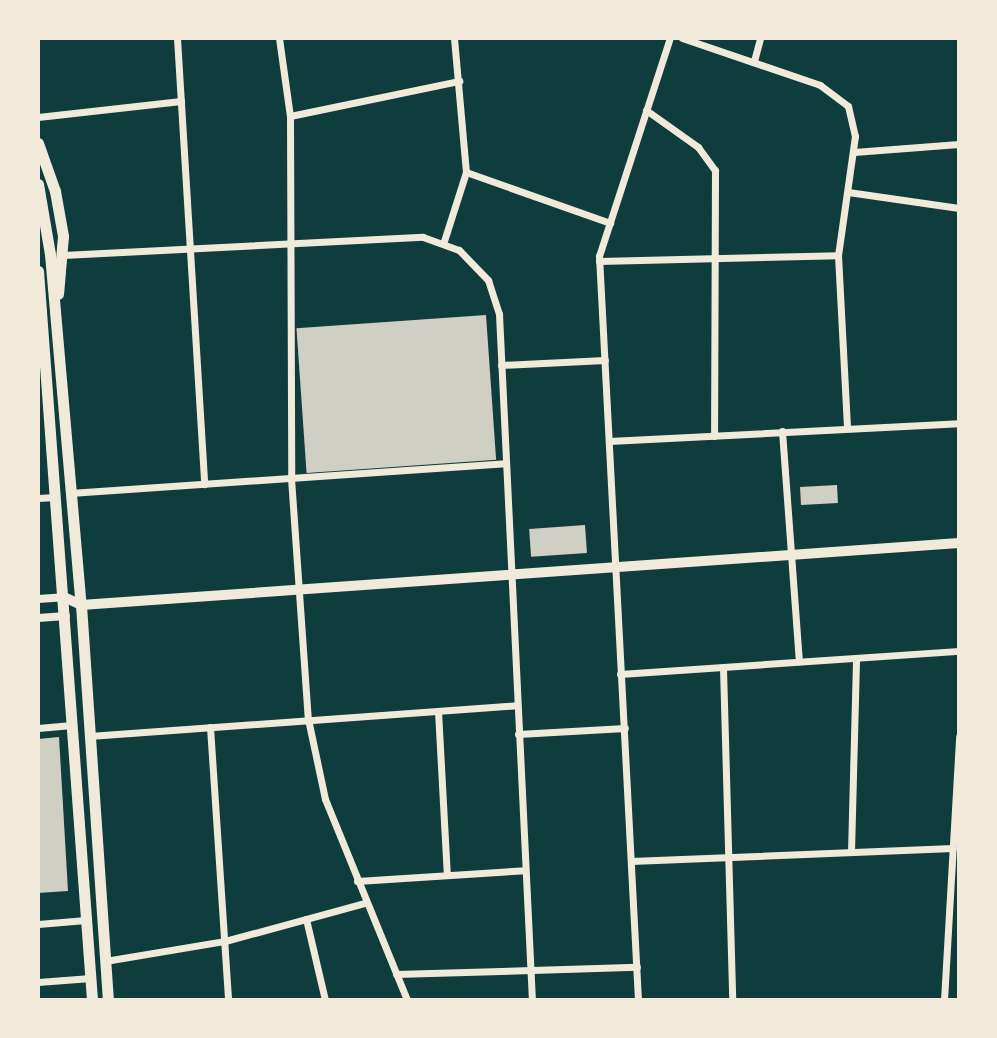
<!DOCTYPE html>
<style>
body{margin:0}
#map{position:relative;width:997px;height:1038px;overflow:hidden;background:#0f3d3e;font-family:"Exo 2",sans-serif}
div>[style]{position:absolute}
.building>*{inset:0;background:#cfcfc3;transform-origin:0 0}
.minor>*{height:7px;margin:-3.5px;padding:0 3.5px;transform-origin:3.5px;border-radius:3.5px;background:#f1e9da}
.tertiary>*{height:8px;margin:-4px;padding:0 4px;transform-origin:4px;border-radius:4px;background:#f1e9da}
.secondary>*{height:10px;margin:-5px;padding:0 5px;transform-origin:5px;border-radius:5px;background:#f1e9da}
.primary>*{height:11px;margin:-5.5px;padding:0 5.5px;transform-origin:5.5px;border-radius:5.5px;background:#f1e9da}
span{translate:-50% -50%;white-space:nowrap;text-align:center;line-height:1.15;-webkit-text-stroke:8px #f1e9da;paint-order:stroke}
.frame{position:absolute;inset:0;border:40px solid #f1e9da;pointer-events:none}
</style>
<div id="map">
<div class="building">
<i style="left:486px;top:315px;width:145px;height:190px;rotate:86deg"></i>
<i style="left:837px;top:485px;width:18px;height:37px;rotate:87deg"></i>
<i style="left:585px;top:525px;width:28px;height:56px;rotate:86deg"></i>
<i style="clip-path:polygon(59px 737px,68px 891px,38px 893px,38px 739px)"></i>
</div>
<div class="minor">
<i style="left:177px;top:38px;width:447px;rotate:86.5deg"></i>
<i style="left:279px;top:38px;width:79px;rotate:82deg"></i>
<i style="left:290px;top:116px;width:362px;rotate:89.8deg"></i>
<i style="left:291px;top:478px;width:242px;rotate:86deg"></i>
<i style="left:308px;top:719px;width:82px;rotate:78deg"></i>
<i style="left:325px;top:799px;width:217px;rotate:67.8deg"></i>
<i style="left:454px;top:38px;width:135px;rotate:84.9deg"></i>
<i style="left:466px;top:172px;width:153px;rotate:19.5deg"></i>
<i style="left:682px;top:38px;width:146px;rotate:18.8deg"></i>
<i style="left:820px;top:85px;width:35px;rotate:37deg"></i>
<i style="left:848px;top:106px;width:31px;rotate:77deg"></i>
<i style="left:855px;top:136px;width:120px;rotate:98.1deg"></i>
<i style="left:838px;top:255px;width:173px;rotate:87deg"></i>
<i style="left:754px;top:61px;width:24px;rotate:-75deg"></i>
<i style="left:646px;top:110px;width:64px;rotate:35.4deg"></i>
<i style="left:698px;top:147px;width:29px;rotate:54deg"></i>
<i style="left:715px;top:170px;width:266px;rotate:90.2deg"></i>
<i style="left:290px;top:116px;width:173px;rotate:-11.7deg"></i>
<i style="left:38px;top:117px;width:144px;rotate:-6.4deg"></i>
<i style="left:854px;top:152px;width:105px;rotate:-4.4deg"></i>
<i style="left:848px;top:192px;width:112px;rotate:8.2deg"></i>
<i style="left:444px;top:241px;width:72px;rotate:-72.3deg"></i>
<i style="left:63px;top:255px;width:360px;rotate:-2.9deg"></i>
<i style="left:423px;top:237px;width:38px;rotate:20deg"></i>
<i style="left:459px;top:250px;width:42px;rotate:46deg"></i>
<i style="left:488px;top:280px;width:36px;rotate:72deg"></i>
<i style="left:499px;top:314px;width:687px;rotate:87.25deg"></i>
<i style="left:599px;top:261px;width:239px;rotate:-1.4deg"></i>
<i style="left:501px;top:365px;width:104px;rotate:-2.8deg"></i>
<i style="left:782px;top:431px;width:231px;rotate:85.8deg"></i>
<i style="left:609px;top:441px;width:350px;rotate:-2.9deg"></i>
<i style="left:70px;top:493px;width:436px;rotate:-3.9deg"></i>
<i style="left:38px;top:498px;width:18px;rotate:-3deg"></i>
<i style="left:723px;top:668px;width:332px;rotate:88.4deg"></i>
<i style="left:620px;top:674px;width:340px;rotate:-3.9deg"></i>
<i style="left:438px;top:711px;width:164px;rotate:86.9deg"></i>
<i style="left:210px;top:727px;width:274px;rotate:86.2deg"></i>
<i style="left:38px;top:728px;width:34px;rotate:-5deg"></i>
<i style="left:518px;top:734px;width:107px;rotate:-3.2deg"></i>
<i style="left:89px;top:736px;width:429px;rotate:-4.1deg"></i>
<i style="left:851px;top:852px;width:194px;rotate:-88.5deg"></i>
<i style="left:631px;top:861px;width:322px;rotate:-2.3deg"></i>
<i style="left:357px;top:881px;width:168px;rotate:-3.7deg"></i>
<i style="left:306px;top:919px;width:83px;rotate:76.8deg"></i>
<i style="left:38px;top:924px;width:48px;rotate:-4.8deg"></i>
<i style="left:105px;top:961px;width:122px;rotate:-9.5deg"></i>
<i style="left:225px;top:941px;width:145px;rotate:-15.2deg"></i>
<i style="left:396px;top:974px;width:241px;rotate:-1.7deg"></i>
<i style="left:38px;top:982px;width:53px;rotate:-4.3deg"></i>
<i style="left:638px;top:1000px;width:745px;rotate:-93deg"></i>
<i style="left:599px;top:256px;width:229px;rotate:-72deg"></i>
<i style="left:944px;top:1000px;width:264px;rotate:-86.7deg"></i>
</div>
<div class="tertiary">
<i style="left:38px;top:599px;width:26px;rotate:-4deg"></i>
<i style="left:38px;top:618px;width:28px;rotate:-4deg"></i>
</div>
<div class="secondary">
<i style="left:64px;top:597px;width:19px;rotate:25deg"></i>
<i style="left:81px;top:605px;width:880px;rotate:-4.04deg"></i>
</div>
<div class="primary">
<i style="left:38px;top:143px;width:51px;rotate:70.5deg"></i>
<i style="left:55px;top:191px;width:46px;rotate:79.9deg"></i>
<i style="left:63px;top:236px;width:58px;rotate:94.9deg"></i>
<i style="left:38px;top:184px;width:71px;rotate:80.3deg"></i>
<i style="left:50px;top:254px;width:352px;rotate:85deg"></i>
<i style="left:81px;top:605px;width:396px;rotate:86.1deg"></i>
<i style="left:38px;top:271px;width:731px;rotate:85.76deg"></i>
</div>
<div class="frame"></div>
</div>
